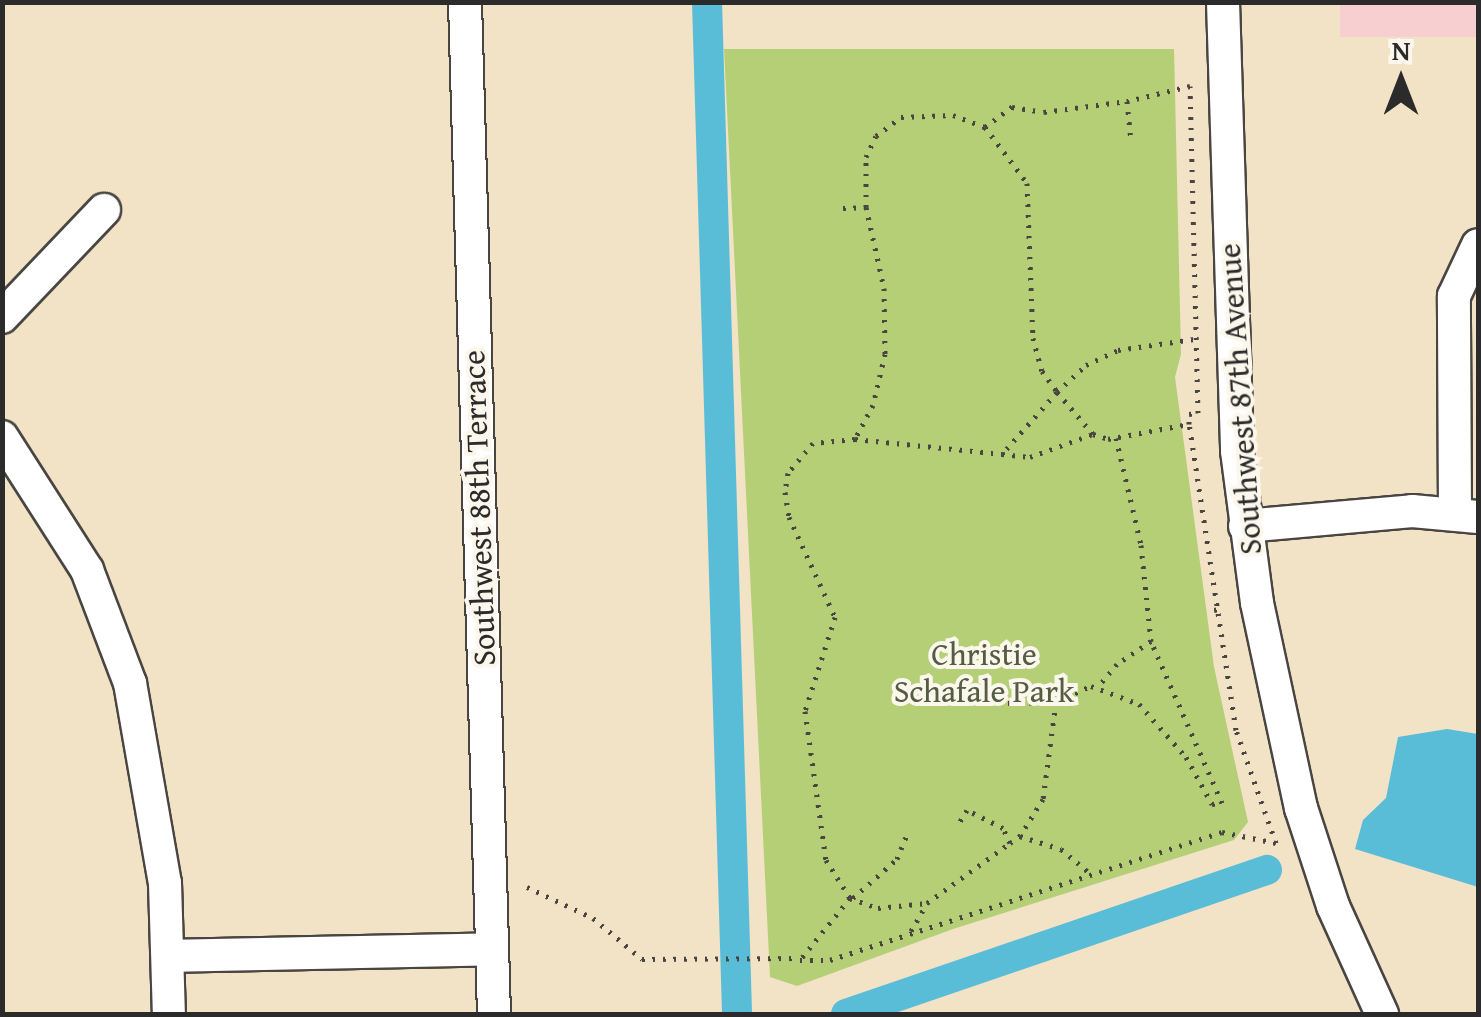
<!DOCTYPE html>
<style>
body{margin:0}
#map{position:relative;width:1481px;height:1017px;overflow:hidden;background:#f2e2c6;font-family:"Gentium Book Plus",serif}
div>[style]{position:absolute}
.built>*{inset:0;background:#f7cfd0;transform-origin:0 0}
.green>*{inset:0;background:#b4cf75}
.water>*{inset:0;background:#5abdd8}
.canal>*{height:30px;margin:-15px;padding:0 15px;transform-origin:15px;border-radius:15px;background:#5abdd8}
.path>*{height:5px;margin-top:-2.5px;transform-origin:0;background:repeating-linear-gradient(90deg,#494642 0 2.5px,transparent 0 10.5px)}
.roads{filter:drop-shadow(2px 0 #494642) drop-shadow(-2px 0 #494642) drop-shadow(0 2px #494642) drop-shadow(0 -2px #494642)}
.minor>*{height:32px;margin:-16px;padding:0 16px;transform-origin:16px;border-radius:16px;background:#fff}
span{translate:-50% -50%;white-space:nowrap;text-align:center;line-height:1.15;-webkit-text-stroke:8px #fbf7ec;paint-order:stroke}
.street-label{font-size:32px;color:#2b2b2b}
.park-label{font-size:32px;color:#545c41}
.frame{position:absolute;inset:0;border:5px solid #2b2b2b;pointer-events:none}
.north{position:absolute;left:1351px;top:30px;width:100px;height:100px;-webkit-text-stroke:8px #fbf7ec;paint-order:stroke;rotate:0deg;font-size:28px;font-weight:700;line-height:40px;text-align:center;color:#2b2b2b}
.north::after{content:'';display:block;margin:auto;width:35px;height:45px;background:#2b2b2b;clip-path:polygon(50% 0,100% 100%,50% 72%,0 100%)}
</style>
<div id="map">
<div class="built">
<i style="left:1340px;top:3px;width:138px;height:34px"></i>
</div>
<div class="green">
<i style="clip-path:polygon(724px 49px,1174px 49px,1181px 354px,1175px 377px,1214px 667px,1248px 822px,1234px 840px,953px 929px,797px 986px,770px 977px)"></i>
</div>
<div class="water">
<i style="clip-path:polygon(1447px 729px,1478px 734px,1478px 887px,1355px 849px,1363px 820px,1386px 798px,1398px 737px)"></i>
</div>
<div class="canal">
<i style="left:707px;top:2px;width:1012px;rotate:88.3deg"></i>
<i style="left:846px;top:1014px;width:445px;rotate:-18.9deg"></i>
</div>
<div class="path">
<i style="left:985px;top:127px;width:34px;rotate:-37deg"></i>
<i style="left:1012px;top:107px;width:32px;rotate:9deg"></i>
<i style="left:1044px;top:112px;width:84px;rotate:-7.5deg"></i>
<i style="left:866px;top:207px;width:83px;rotate:77.5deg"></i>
<i style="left:884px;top:288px;width:66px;rotate:89.1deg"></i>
<i style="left:885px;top:354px;width:52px;rotate:103.2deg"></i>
<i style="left:873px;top:405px;width:38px;rotate:118deg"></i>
<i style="left:855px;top:439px;width:148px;rotate:5.8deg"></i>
<i style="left:843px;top:208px;width:23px;rotate:-2deg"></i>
<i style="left:866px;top:207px;width:50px;rotate:-90deg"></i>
<i style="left:866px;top:157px;width:23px;rotate:-65deg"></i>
<i style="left:876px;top:136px;width:31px;rotate:-37deg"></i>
<i style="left:901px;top:117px;width:52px;rotate:-2.2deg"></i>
<i style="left:953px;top:115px;width:34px;rotate:21deg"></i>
<i style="left:985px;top:127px;width:70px;rotate:53.1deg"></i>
<i style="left:1027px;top:183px;width:155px;rotate:87.8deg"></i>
<i style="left:1033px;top:338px;width:34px;rotate:75deg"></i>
<i style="left:1042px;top:371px;width:26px;rotate:54deg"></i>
<i style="left:1057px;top:392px;width:40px;rotate:-43deg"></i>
<i style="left:1086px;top:365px;width:35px;rotate:-25deg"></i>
<i style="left:1118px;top:350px;width:77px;rotate:-8.2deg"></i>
<i style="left:1093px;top:434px;width:55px;rotate:-130.6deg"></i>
<i style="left:1057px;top:392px;width:83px;rotate:131.6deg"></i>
<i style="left:1002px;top:454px;width:28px;rotate:6deg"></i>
<i style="left:1030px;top:457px;width:67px;rotate:-20.1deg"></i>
<i style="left:1093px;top:434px;width:16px;rotate:18deg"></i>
<i style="left:1108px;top:439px;width:82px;rotate:-10.5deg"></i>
<i style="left:1116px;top:438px;width:110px;rotate:76.8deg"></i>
<i style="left:1141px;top:545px;width:97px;rotate:84.1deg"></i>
<i style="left:855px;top:439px;width:42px;rotate:174.6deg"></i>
<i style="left:813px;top:443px;width:39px;rotate:130deg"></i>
<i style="left:788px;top:473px;width:19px;rotate:99deg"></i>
<i style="left:785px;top:492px;width:25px;rotate:81deg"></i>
<i style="left:789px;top:517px;width:110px;rotate:65.3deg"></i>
<i style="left:835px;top:617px;width:99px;rotate:107.7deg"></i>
<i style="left:805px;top:711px;width:150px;rotate:82deg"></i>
<i style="left:826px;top:860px;width:45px;rotate:57.7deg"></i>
<i style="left:850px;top:898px;width:80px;rotate:128.9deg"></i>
<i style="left:800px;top:960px;width:30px"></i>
<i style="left:830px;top:960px;width:412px;rotate:-18.1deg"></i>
<i style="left:1222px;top:832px;width:55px;rotate:11.5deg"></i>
<i style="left:1276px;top:843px;width:120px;rotate:-109.5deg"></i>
<i style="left:1236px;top:730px;width:310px;rotate:-98.7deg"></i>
<i style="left:1189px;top:424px;width:10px;rotate:-90deg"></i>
<i style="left:1189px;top:414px;width:9px;rotate:-6deg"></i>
<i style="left:1198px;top:413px;width:327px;rotate:-91.4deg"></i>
<i style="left:1190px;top:86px;width:65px;rotate:166.6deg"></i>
<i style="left:1127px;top:101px;width:40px;rotate:84.3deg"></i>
<i style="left:1214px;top:610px;width:10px;rotate:-11deg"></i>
<i style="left:1056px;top:702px;width:38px;rotate:-25deg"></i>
<i style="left:1091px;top:686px;width:51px;rotate:20.6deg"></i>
<i style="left:1139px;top:704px;width:71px;rotate:48.4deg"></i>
<i style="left:1186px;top:757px;width:54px;rotate:61deg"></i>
<i style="left:1212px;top:804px;width:10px;rotate:-6deg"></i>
<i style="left:1222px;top:803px;width:177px;rotate:-113.7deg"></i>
<i style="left:1151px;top:641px;width:41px;rotate:145.9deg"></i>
<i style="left:1117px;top:664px;width:31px;rotate:130deg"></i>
<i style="left:1008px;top:703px;width:48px;rotate:-1.2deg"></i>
<i style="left:1056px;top:702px;width:98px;rotate:97.6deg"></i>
<i style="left:1043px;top:799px;width:44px;rotate:121.9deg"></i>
<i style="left:1010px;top:843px;width:12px;rotate:-35deg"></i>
<i style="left:1020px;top:836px;width:43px;rotate:17.6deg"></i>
<i style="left:1061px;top:849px;width:39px;rotate:40deg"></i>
<i style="left:527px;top:887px;width:73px;rotate:25.2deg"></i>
<i style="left:593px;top:918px;width:64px;rotate:39.9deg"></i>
<i style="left:642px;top:959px;width:157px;rotate:-0.4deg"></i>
<i style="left:850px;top:898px;width:30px;rotate:20deg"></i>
<i style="left:878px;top:908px;width:49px;rotate:-5.8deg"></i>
<i style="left:927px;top:903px;width:102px;rotate:-35.9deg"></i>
<i style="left:1010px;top:843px;width:17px;rotate:-115deg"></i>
<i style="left:1003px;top:828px;width:40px;rotate:-153.4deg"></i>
<i style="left:967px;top:810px;width:17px;rotate:121deg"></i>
<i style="left:853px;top:898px;width:59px;rotate:-41.6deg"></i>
<i style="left:897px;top:859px;width:31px;rotate:-68deg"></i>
<i style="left:911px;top:931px;width:32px;rotate:-60deg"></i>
</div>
<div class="roads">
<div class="minor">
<i style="left:465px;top:2px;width:1012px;rotate:88.36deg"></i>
<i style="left:1223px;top:2px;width:449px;rotate:88.2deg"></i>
<i style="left:1237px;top:451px;width:153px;rotate:82.5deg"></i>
<i style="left:1257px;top:603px;width:210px;rotate:77.9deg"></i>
<i style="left:1301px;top:808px;width:103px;rotate:71.9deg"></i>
<i style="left:1333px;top:906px;width:119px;rotate:65.6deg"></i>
<i style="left:2px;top:317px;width:148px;rotate:-46.4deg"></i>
<i style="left:2px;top:437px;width:158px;rotate:57.4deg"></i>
<i style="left:87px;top:570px;width:121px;rotate:69.2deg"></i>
<i style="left:130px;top:683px;width:203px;rotate:80.1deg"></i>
<i style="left:165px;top:883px;width:131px;rotate:88.3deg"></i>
<i style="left:1455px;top:512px;width:216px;rotate:-90.3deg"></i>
<i style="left:1454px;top:296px;width:56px;rotate:-64.8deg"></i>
<i style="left:1245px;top:526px;width:168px;rotate:-5.1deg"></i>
<i style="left:1412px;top:511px;width:66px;rotate:5.2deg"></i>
<i style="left:168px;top:956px;width:324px;rotate:-1.2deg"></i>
</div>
</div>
<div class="street-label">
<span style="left:1240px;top:399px;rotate:-94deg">Southwest 87th Avenue</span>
<span style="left:479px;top:508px;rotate:-92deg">Southwest 88th Terrace</span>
</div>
<div class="park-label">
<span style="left:984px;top:673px">Christie<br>Schafale Park</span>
</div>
<div class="frame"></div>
<div class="north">N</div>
</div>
